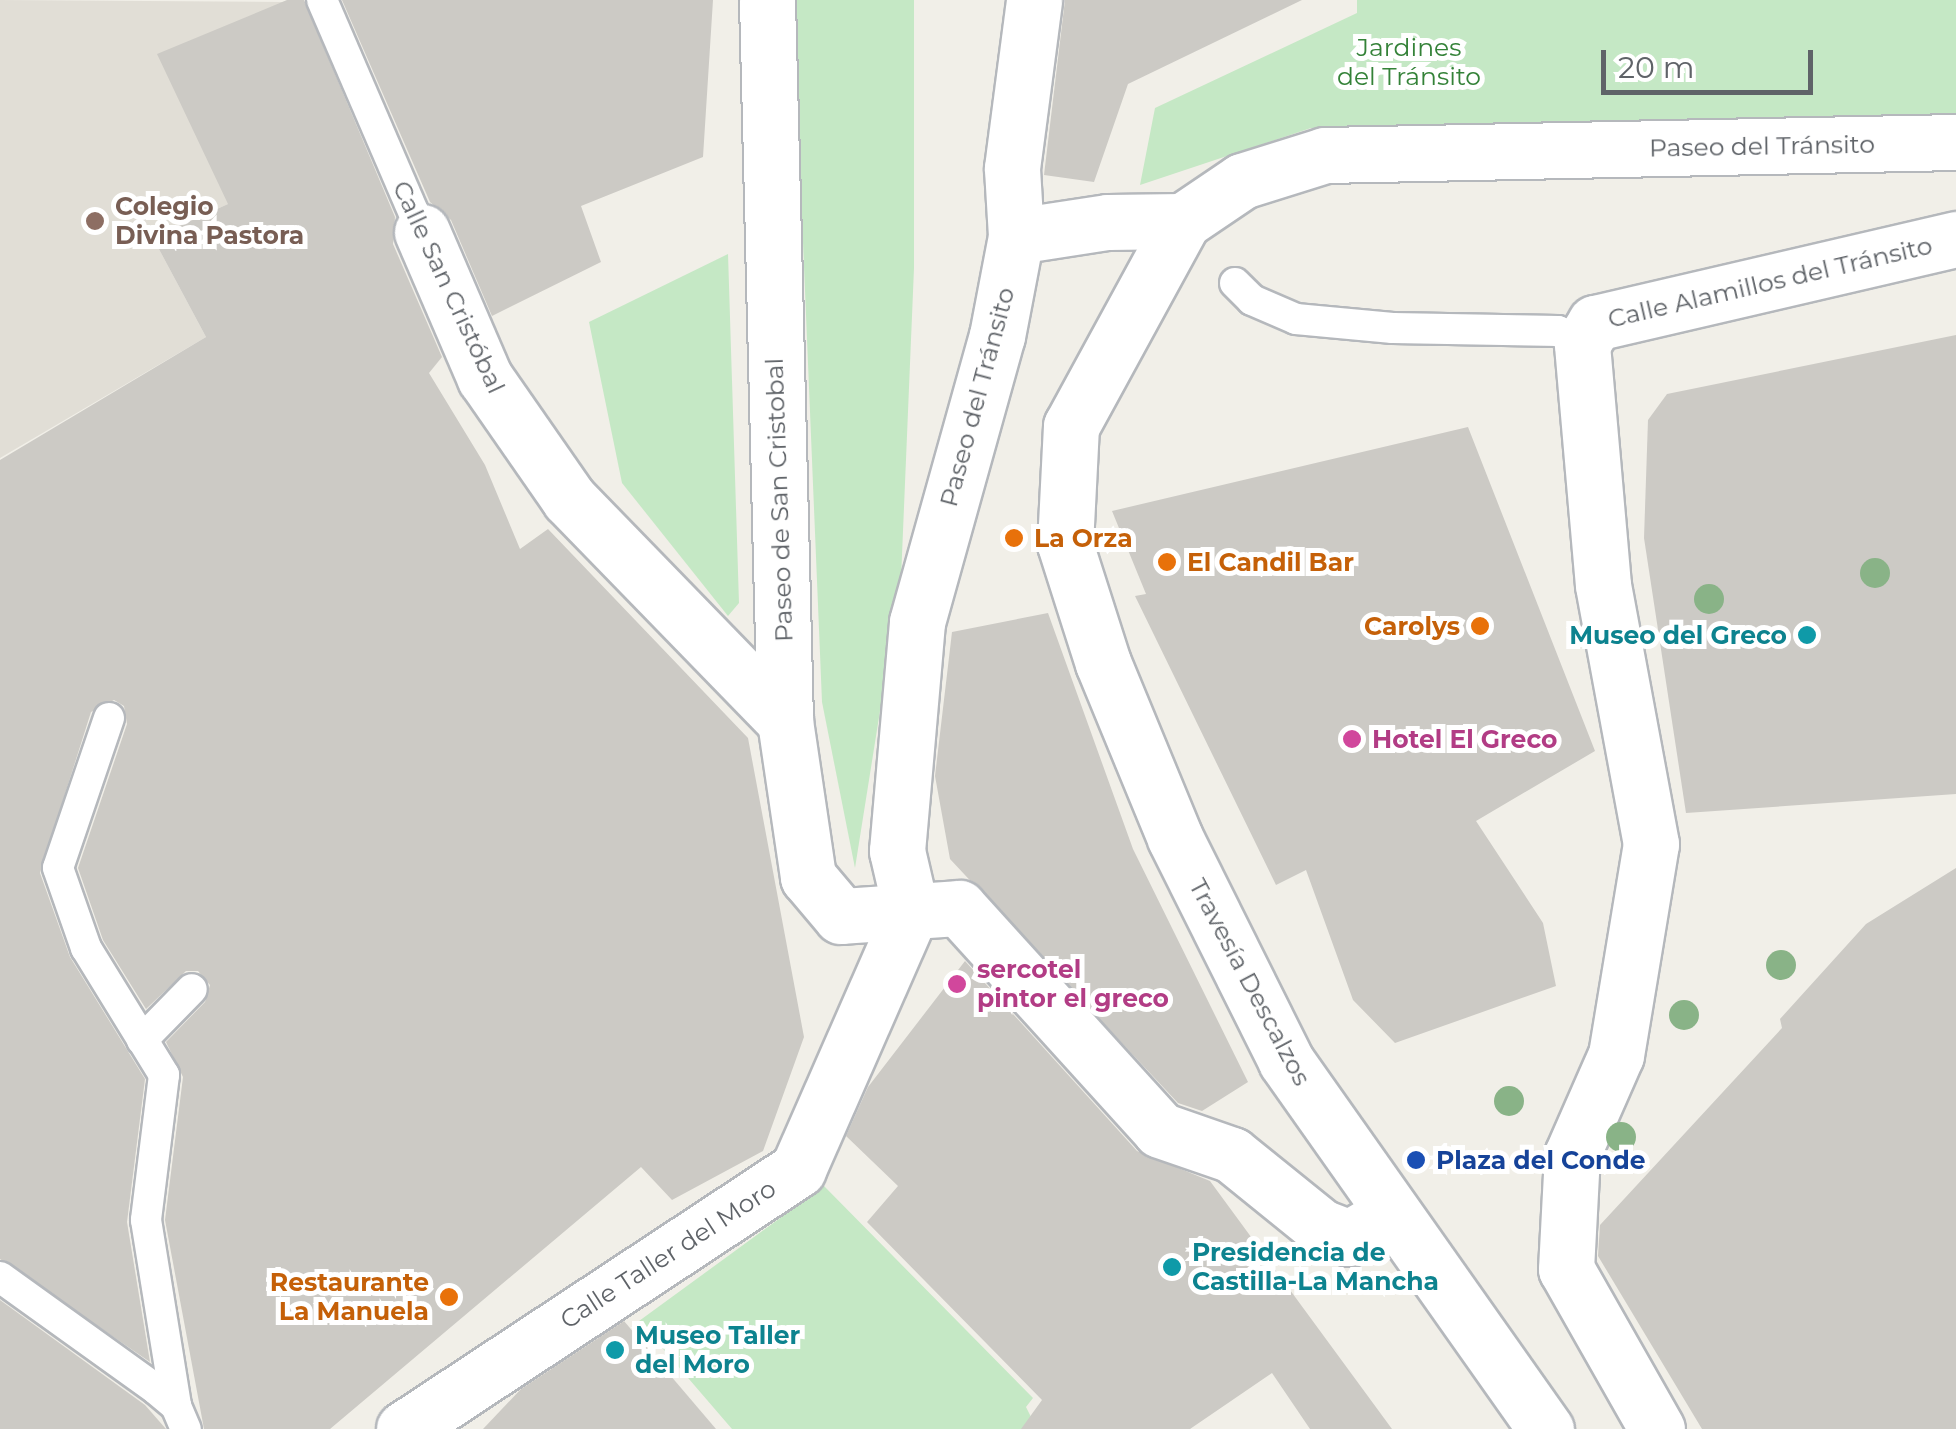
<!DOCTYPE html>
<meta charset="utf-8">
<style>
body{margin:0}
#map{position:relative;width:1956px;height:1429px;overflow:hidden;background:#f1efe8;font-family:Montserrat,sans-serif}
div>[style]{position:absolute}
.education>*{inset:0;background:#e1ded6}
.green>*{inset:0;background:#c5e8c5}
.building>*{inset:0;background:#cccac5}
.roads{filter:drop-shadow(2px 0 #b5b8bc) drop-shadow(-2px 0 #b5b8bc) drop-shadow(0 2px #b5b8bc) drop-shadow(0 -2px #b5b8bc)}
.service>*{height:30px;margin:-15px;padding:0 15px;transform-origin:15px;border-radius:15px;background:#fff}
.minor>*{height:55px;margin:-27.5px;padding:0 27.5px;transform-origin:27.5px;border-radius:27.5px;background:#fff}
.trees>*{width:30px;height:30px;margin:-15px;border-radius:50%;background:#89b387}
.dots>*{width:28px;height:28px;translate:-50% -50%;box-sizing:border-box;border:5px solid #fff;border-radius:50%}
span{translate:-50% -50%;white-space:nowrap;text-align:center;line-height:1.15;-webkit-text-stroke:10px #fff;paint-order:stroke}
.park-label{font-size:25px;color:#348238}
.street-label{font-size:25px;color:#5f6368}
.education-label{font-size:25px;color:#785e54;font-weight:700}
.left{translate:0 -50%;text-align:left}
.food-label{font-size:25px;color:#c56008;font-weight:700}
.right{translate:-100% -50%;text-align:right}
.culture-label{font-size:25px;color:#0d838f;font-weight:700}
.hotel-label{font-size:25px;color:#b23c85;font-weight:700}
.transit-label{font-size:25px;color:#164399;font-weight:700}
.scale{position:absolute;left:1601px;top:50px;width:212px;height:45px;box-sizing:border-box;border:5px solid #5f6368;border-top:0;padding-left:12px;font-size:30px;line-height:35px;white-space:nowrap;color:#5f6368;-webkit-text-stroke:8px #fff;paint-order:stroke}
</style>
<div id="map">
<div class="education">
<i style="clip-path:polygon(0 0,283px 2px,228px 204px,153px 238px,206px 337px,0 458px)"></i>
</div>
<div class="green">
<i style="clip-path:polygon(793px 0,914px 0,914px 268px,901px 579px,855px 868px,822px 702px)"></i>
<i style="clip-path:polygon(1357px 0,1956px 0,1956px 114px,1311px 128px,1140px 185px,1155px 108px,1357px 13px)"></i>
<i style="clip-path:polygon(728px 254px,739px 603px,728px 616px,622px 483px,589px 322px)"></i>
<i style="clip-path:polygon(824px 1186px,1033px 1398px,1026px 1407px,1037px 1429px,732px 1429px,639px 1321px)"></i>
</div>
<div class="building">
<i style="clip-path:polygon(287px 0,304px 0,395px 217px,393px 244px,442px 357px,429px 373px,485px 465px,520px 549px,548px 529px,748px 738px,804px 1037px,763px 1151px,672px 1200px,641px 1167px,330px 1429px,204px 1429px,165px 1220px,183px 1077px,166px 1042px,205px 1002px,210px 985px,198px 971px,186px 971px,146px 1009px,103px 940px,78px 868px,127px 724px,124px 706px,114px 700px,91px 712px,40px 873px,70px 957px,145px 1079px,127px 1222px,150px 1362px,0 1259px,0 460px,206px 337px,153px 238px,228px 204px,157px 54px)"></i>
<i style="clip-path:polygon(342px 0,713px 0,703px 157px,581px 206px,601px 262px,492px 316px,451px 220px,430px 202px)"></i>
<i style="clip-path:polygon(1065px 0,1302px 0,1128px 84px,1094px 182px,1044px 175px)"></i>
<i style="clip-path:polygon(1956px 335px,1956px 794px,1686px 813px,1644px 538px,1648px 420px,1667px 394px)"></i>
<i style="clip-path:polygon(1468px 427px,1595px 751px,1476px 821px,1543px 923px,1556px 986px,1395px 1043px,1353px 1000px,1306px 870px,1276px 885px,1135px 596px,1146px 594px,1112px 511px)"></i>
<i style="clip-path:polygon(1048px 613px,1133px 849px,1248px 1082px,1202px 1111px,1178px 1103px,950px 859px,935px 776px,952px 632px)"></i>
<i style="clip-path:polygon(1956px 868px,1956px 1429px,1702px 1429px,1598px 1256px,1600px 1225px,1782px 1028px,1780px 1019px,1866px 924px)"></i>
<i style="clip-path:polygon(965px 961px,1137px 1151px,1210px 1181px,1392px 1429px,1310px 1429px,1272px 1373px,1190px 1429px,1021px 1429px,1042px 1400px,867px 1222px,898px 1186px,846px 1136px,868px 1087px)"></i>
<i style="clip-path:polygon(0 1300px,145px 1405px,166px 1429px,0 1429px)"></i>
<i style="clip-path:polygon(624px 1321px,716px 1429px,483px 1429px,521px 1389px)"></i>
</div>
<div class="roads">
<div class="service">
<i style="left:322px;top:0;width:253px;rotate:66.7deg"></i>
<i style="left:1235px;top:283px;width:24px;rotate:45deg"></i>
<i style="left:1252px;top:300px;width:48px;rotate:23.4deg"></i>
<i style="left:1296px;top:319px;width:97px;rotate:5.3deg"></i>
<i style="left:1393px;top:328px;width:165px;rotate:1deg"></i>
<i style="left:1558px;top:331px;width:27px;rotate:28deg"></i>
<i style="left:109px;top:718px;width:158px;rotate:108.8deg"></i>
<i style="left:58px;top:868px;width:85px;rotate:70.7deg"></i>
<i style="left:86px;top:948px;width:149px;rotate:58.4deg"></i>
<i style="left:164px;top:1075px;width:146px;rotate:97.1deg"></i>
<i style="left:146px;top:1220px;width:188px;rotate:80.8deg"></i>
<i style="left:142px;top:1040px;width:71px;rotate:-45.6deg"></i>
<i style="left:0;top:1277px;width:193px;rotate:35.7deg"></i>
<i style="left:157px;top:1390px;width:25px;rotate:40deg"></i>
<i style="left:176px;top:1406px;width:25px;rotate:67deg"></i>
</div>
<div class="minor">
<i style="left:767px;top:0;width:721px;rotate:88.57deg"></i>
<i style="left:785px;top:721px;width:158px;rotate:81.6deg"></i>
<i style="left:808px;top:877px;width:51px;rotate:49.8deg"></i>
<i style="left:841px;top:916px;width:118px;rotate:-3.9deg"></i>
<i style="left:959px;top:908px;width:299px;rotate:47.8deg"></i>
<i style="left:1160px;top:1130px;width:76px;rotate:19.1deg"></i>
<i style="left:1232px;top:1155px;width:114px;rotate:39deg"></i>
<i style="left:1321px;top:1227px;width:30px;rotate:21deg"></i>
<i style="left:1349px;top:1238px;width:48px;rotate:-30.3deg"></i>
<i style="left:1183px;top:221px;width:234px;rotate:118.6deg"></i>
<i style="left:1071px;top:426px;width:118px;rotate:92.9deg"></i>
<i style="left:1065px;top:544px;width:125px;rotate:72.3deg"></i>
<i style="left:1103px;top:663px;width:189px;rotate:67.6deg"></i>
<i style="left:1175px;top:838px;width:249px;rotate:63.5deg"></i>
<i style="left:1286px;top:1061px;width:451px;rotate:54.8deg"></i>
<i style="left:422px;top:232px;width:159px;rotate:66.7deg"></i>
<i style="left:485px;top:378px;width:147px;rotate:55.2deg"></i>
<i style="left:569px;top:499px;width:310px;rotate:45.8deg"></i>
<i style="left:1016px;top:236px;width:93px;rotate:-8.7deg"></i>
<i style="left:1108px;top:222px;width:75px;rotate:-0.8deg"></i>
<i style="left:1183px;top:221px;width:71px;rotate:-34.1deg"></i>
<i style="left:1242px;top:181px;width:87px;rotate:-17.4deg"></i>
<i style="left:1325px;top:155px;width:631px;rotate:-1.18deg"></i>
<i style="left:911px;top:911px;width:62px;rotate:-103.1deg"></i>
<i style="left:897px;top:851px;width:230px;rotate:-85deg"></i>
<i style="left:917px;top:622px;width:297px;rotate:-74.4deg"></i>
<i style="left:997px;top:336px;width:102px;rotate:-79.2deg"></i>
<i style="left:1016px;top:236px;width:68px;rotate:-93.4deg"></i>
<i style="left:1012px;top:168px;width:169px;rotate:-82.5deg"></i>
<i style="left:404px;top:1429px;width:472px;rotate:-33.4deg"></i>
<i style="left:798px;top:1169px;width:282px;rotate:-66.3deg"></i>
<i style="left:1657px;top:1429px;width:184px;rotate:-119.6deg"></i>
<i style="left:1566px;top:1269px;width:114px;rotate:-87deg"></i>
<i style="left:1572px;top:1155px;width:109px;rotate:-66.3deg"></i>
<i style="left:1616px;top:1055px;width:214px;rotate:-80.6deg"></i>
<i style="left:1651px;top:844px;width:263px;rotate:-100.5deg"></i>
<i style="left:1603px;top:585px;width:242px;rotate:-95deg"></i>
<i style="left:1582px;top:344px;width:25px;rotate:-58deg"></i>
<i style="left:1595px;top:323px;width:371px;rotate:-13.1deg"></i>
</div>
</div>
<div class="trees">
<i style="left:1875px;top:573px"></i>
<i style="left:1709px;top:599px"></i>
<i style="left:1781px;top:965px"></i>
<i style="left:1684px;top:1015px"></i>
<i style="left:1509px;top:1101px"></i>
<i style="left:1621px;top:1137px"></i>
</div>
<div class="dots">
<i style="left:95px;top:221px;background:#8d6e63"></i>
<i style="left:1014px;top:538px;background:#e8710a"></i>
<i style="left:1167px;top:562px;background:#e8710a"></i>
<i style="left:1480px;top:626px;background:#e8710a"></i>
<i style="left:1807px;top:635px;background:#0f9aa8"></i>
<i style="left:1352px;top:739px;background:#d1479c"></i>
<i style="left:957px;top:984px;background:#d1479c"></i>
<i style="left:1416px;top:1160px;background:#1a4fb4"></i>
<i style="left:1172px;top:1267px;background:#0f9aa8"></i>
<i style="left:449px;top:1297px;background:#e8710a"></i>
<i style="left:615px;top:1350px;background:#0f9aa8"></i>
</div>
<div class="park-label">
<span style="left:1409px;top:62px">Jardines<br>del Tránsito</span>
</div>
<div class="street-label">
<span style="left:1762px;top:146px;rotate:-1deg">Paseo del Tránsito</span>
<span style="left:1770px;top:282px;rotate:-13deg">Calle Alamillos del Tránsito</span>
<span style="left:449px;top:287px;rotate:65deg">Calle San Cristóbal</span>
<span style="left:977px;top:397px;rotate:-75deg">Paseo del Tránsito</span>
<span style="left:779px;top:500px;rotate:-92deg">Paseo de San Cristobal</span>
<span style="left:1250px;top:982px;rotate:62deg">Travesía Descalzos</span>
<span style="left:668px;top:1254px;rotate:-33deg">Calle Taller del Moro</span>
</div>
<div class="education-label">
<span class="left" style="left:115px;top:221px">Colegio<br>Divina Pastora</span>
</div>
<div class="food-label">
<span class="left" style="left:1034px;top:538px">La Orza</span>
<span class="left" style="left:1187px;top:562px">El Candil Bar</span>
<span class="right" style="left:1460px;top:626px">Carolys</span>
<span class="right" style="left:429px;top:1297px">Restaurante<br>La Manuela</span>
</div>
<div class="culture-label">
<span class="right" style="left:1787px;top:635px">Museo del Greco</span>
<span class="left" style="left:1192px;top:1267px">Presidencia de<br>Castilla-La Mancha</span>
<span class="left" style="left:635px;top:1350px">Museo Taller<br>del Moro</span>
</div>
<div class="hotel-label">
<span class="left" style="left:1372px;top:739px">Hotel El Greco</span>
<span class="left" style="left:977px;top:984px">sercotel<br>pintor el greco</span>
</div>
<div class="transit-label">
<span class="left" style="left:1436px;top:1160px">Plaza del Conde</span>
</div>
<div class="scale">20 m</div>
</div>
